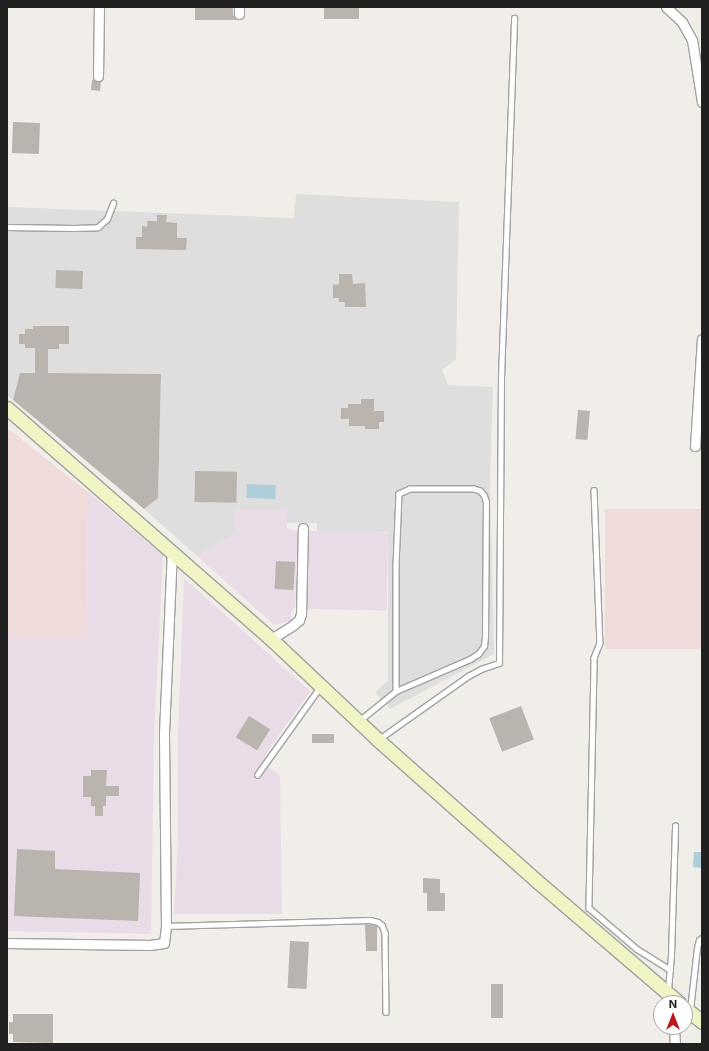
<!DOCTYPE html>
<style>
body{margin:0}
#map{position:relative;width:709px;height:1051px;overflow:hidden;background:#f1eee9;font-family:Inter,sans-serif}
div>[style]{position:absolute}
.residential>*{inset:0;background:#dfdede}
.commercial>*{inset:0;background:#efdbda;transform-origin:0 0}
.industrial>*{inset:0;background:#e9dce6;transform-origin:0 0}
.water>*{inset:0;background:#aecfd9;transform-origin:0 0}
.building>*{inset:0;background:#bab4af;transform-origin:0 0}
.roads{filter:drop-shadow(1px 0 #a2a2a2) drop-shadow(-1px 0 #a2a2a2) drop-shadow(0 1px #a2a2a2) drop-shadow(0 -1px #a2a2a2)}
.service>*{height:4.5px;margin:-2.25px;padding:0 2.25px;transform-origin:2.25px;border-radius:2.25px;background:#fff}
.minor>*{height:9px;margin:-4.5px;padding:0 4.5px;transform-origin:4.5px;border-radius:4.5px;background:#fff}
.secondary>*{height:13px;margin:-6.5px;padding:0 6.5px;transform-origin:6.5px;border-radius:6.5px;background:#f1f4c4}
span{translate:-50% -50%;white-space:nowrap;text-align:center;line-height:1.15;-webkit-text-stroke:3px #fff;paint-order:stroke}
.frame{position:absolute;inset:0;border:8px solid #212121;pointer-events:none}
.north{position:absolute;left:653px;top:995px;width:40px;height:40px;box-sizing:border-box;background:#fff;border:1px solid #a6a6a6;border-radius:50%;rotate:0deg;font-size:11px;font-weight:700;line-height:16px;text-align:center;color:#212121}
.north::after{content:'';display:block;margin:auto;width:14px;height:18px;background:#be1615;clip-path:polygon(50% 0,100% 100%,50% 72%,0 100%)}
</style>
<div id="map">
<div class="residential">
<i style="clip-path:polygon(296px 194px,459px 202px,456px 359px,442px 370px,448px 385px,493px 387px,490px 477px,494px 654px,390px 709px,375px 692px,388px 681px,388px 532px,317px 532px,317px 523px,287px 523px,287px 510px,236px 509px,235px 534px,197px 556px,144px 509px,158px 498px,161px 374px,21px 373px,13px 400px,7px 395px,7px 207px,294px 218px)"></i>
</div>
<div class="commercial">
<i style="clip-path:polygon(7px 428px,88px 492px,87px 637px,7px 637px)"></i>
<i style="left:702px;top:509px;width:140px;height:97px;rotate:90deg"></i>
</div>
<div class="industrial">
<i style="clip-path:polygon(88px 492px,163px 555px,154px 734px,151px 934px,7px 931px,7px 637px,87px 637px)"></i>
<i style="clip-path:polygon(236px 509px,287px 509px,287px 529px,298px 531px,295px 607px,291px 612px,291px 621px,274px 625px,197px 556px,235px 534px)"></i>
<i style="left:308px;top:531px;width:80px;height:78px;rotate:1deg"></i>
<i style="clip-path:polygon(184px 578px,310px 691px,265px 755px,268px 767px,280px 775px,282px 914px,174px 914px,178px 844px,178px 735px)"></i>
</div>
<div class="water">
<i style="left:247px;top:484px;width:29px;height:14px;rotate:2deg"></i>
<i style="clip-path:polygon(694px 852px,702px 852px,702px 868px,693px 867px)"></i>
</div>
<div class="building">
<i style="clip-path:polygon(195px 7px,233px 7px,233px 14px,236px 20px,195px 20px)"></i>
<i style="left:324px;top:7px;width:35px;height:12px"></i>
<i style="left:92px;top:80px;width:9px;height:10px;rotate:6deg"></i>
<i style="left:13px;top:122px;width:27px;height:31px;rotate:2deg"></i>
<i style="clip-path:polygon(157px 215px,167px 215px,166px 222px,177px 223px,177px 238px,187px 238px,186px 250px,136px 249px,136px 237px,142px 237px,142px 226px,147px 227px,147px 221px,157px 221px)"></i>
<i style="left:56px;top:270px;width:27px;height:18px;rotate:2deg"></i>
<i style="clip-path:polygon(339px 274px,352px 274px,353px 284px,365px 283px,366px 307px,345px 307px,345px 302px,339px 302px,339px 298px,333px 298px,333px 285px,339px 284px)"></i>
<i style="clip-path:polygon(33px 326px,69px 326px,69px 344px,59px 344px,59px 349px,48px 349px,48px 373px,161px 374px,158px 498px,144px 509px,13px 400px,20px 373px,35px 373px,35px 348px,25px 348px,25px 344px,19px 344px,19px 334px,25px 334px,25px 329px,33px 329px)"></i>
<i style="clip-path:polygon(361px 399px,374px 399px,374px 411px,384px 411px,384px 422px,379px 422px,379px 429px,365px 429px,365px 426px,349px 426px,349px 419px,341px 419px,341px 408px,348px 408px,348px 404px,361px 404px)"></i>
<i style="left:578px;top:410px;width:12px;height:29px;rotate:5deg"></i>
<i style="left:195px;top:471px;width:42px;height:31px;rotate:1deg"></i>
<i style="left:276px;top:561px;width:19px;height:28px;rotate:3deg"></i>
<i style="left:521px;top:706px;width:36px;height:34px;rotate:69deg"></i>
<i style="left:249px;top:716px;width:25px;height:25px;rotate:32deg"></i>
<i style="left:312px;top:734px;width:22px;height:9px"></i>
<i style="clip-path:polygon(91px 770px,107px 770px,106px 786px,119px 786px,119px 796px,106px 796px,106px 806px,103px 806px,103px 816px,95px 816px,95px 806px,91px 806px,91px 797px,83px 797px,83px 776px,91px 776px)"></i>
<i style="clip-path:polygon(17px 849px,55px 851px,55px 869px,140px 873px,138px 921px,14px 916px)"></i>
<i style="clip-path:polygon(423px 878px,440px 879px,440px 893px,445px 893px,445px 911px,427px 911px,427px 893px,423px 893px)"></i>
<i style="clip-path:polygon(365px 924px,377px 926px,377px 951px,366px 951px)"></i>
<i style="left:290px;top:941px;width:19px;height:47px;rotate:3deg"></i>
<i style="left:491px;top:984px;width:12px;height:34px"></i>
<i style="clip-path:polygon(13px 1014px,53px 1014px,53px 1043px,13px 1042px,13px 1034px,9px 1034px,9px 1022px,13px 1022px)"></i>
</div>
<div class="roads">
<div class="service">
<i style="left:7px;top:227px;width:67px;rotate:0.9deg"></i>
<i style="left:74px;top:228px;width:24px;rotate:-2deg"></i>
<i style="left:98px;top:227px;width:12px;rotate:-42deg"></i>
<i style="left:107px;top:219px;width:17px;rotate:-69deg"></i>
<i style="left:594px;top:490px;width:153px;rotate:87.8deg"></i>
<i style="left:600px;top:643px;width:16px;rotate:112deg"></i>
<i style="left:594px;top:658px;width:7px;rotate:90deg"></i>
<i style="left:594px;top:665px;width:243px;rotate:91.2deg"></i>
<i style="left:589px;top:908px;width:63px;rotate:40.5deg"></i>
<i style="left:637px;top:949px;width:39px;rotate:32deg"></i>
<i style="left:360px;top:720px;width:46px;rotate:-38.9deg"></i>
<i style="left:396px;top:691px;width:81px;rotate:-23.4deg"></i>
<i style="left:470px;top:659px;width:9px;rotate:-32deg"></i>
<i style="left:478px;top:654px;width:10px;rotate:-53deg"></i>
<i style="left:484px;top:646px;width:9px;rotate:-84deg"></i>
<i style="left:485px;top:637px;width:135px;rotate:-89.6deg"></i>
<i style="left:486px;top:502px;width:6px;rotate:-108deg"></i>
<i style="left:484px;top:496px;width:6px;rotate:-129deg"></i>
<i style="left:480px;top:491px;width:6px;rotate:-162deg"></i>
<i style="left:474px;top:489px;width:64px;rotate:180deg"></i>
<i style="left:410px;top:489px;width:12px;rotate:156deg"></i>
<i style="left:399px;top:494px;width:72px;rotate:92.4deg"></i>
<i style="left:396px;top:566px;width:125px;rotate:90deg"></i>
<i style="left:379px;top:739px;width:109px;rotate:-35.3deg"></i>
<i style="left:468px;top:676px;width:15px;rotate:-28deg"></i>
<i style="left:481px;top:669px;width:19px;rotate:-18deg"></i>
<i style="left:499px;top:663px;width:286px;rotate:-89.6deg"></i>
<i style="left:501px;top:377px;width:359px;rotate:-87.9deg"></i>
<i style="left:257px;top:775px;width:108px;rotate:-54.4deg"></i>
<i style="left:166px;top:926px;width:204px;rotate:-1.7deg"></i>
<i style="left:370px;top:920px;width:8px;rotate:14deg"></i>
<i style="left:378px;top:922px;width:5px;rotate:37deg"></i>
<i style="left:382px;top:925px;width:9px;rotate:69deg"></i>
<i style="left:385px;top:933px;width:79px;rotate:89.3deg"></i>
<i style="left:668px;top:990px;width:35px;rotate:-85deg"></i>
<i style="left:671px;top:955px;width:129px;rotate:-88.2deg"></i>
<i style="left:690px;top:1010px;width:62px;rotate:-83.6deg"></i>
<i style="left:697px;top:948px;width:8px;rotate:-76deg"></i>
<i style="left:699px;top:940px;width:4px;rotate:-34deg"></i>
</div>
<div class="minor">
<i style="left:666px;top:7px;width:22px;rotate:43deg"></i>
<i style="left:682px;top:22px;width:21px;rotate:61deg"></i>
<i style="left:692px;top:40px;width:63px;rotate:80.8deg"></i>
<i style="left:239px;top:14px;width:7px;rotate:-90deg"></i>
<i style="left:98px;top:76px;width:69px;rotate:-89.2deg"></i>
<i style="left:695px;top:446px;width:107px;rotate:-86.3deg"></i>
<i style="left:271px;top:639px;width:26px;rotate:-32deg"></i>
<i style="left:293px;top:625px;width:8px;rotate:-40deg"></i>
<i style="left:299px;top:620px;width:6px;rotate:-72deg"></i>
<i style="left:301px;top:614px;width:86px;rotate:-88.7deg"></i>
<i style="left:7px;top:943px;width:143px;rotate:0.8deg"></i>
<i style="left:150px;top:945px;width:14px;rotate:-8deg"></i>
<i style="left:164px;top:943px;width:17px;rotate:-83deg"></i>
<i style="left:166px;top:926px;width:193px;rotate:-90.6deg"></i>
<i style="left:164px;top:733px;width:182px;rotate:-87.5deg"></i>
<i style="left:674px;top:1027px;width:17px;rotate:87deg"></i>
</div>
<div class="secondary">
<i style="left:7px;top:408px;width:351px;rotate:41.2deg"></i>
<i style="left:271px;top:639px;width:147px;rotate:43.3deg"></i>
<i style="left:378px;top:740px;width:214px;rotate:41.6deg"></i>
<i style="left:538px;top:882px;width:186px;rotate:40.6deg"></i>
<i style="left:685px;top:1008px;width:22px;rotate:39deg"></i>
</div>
</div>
<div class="frame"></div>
<div class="north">N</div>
</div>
